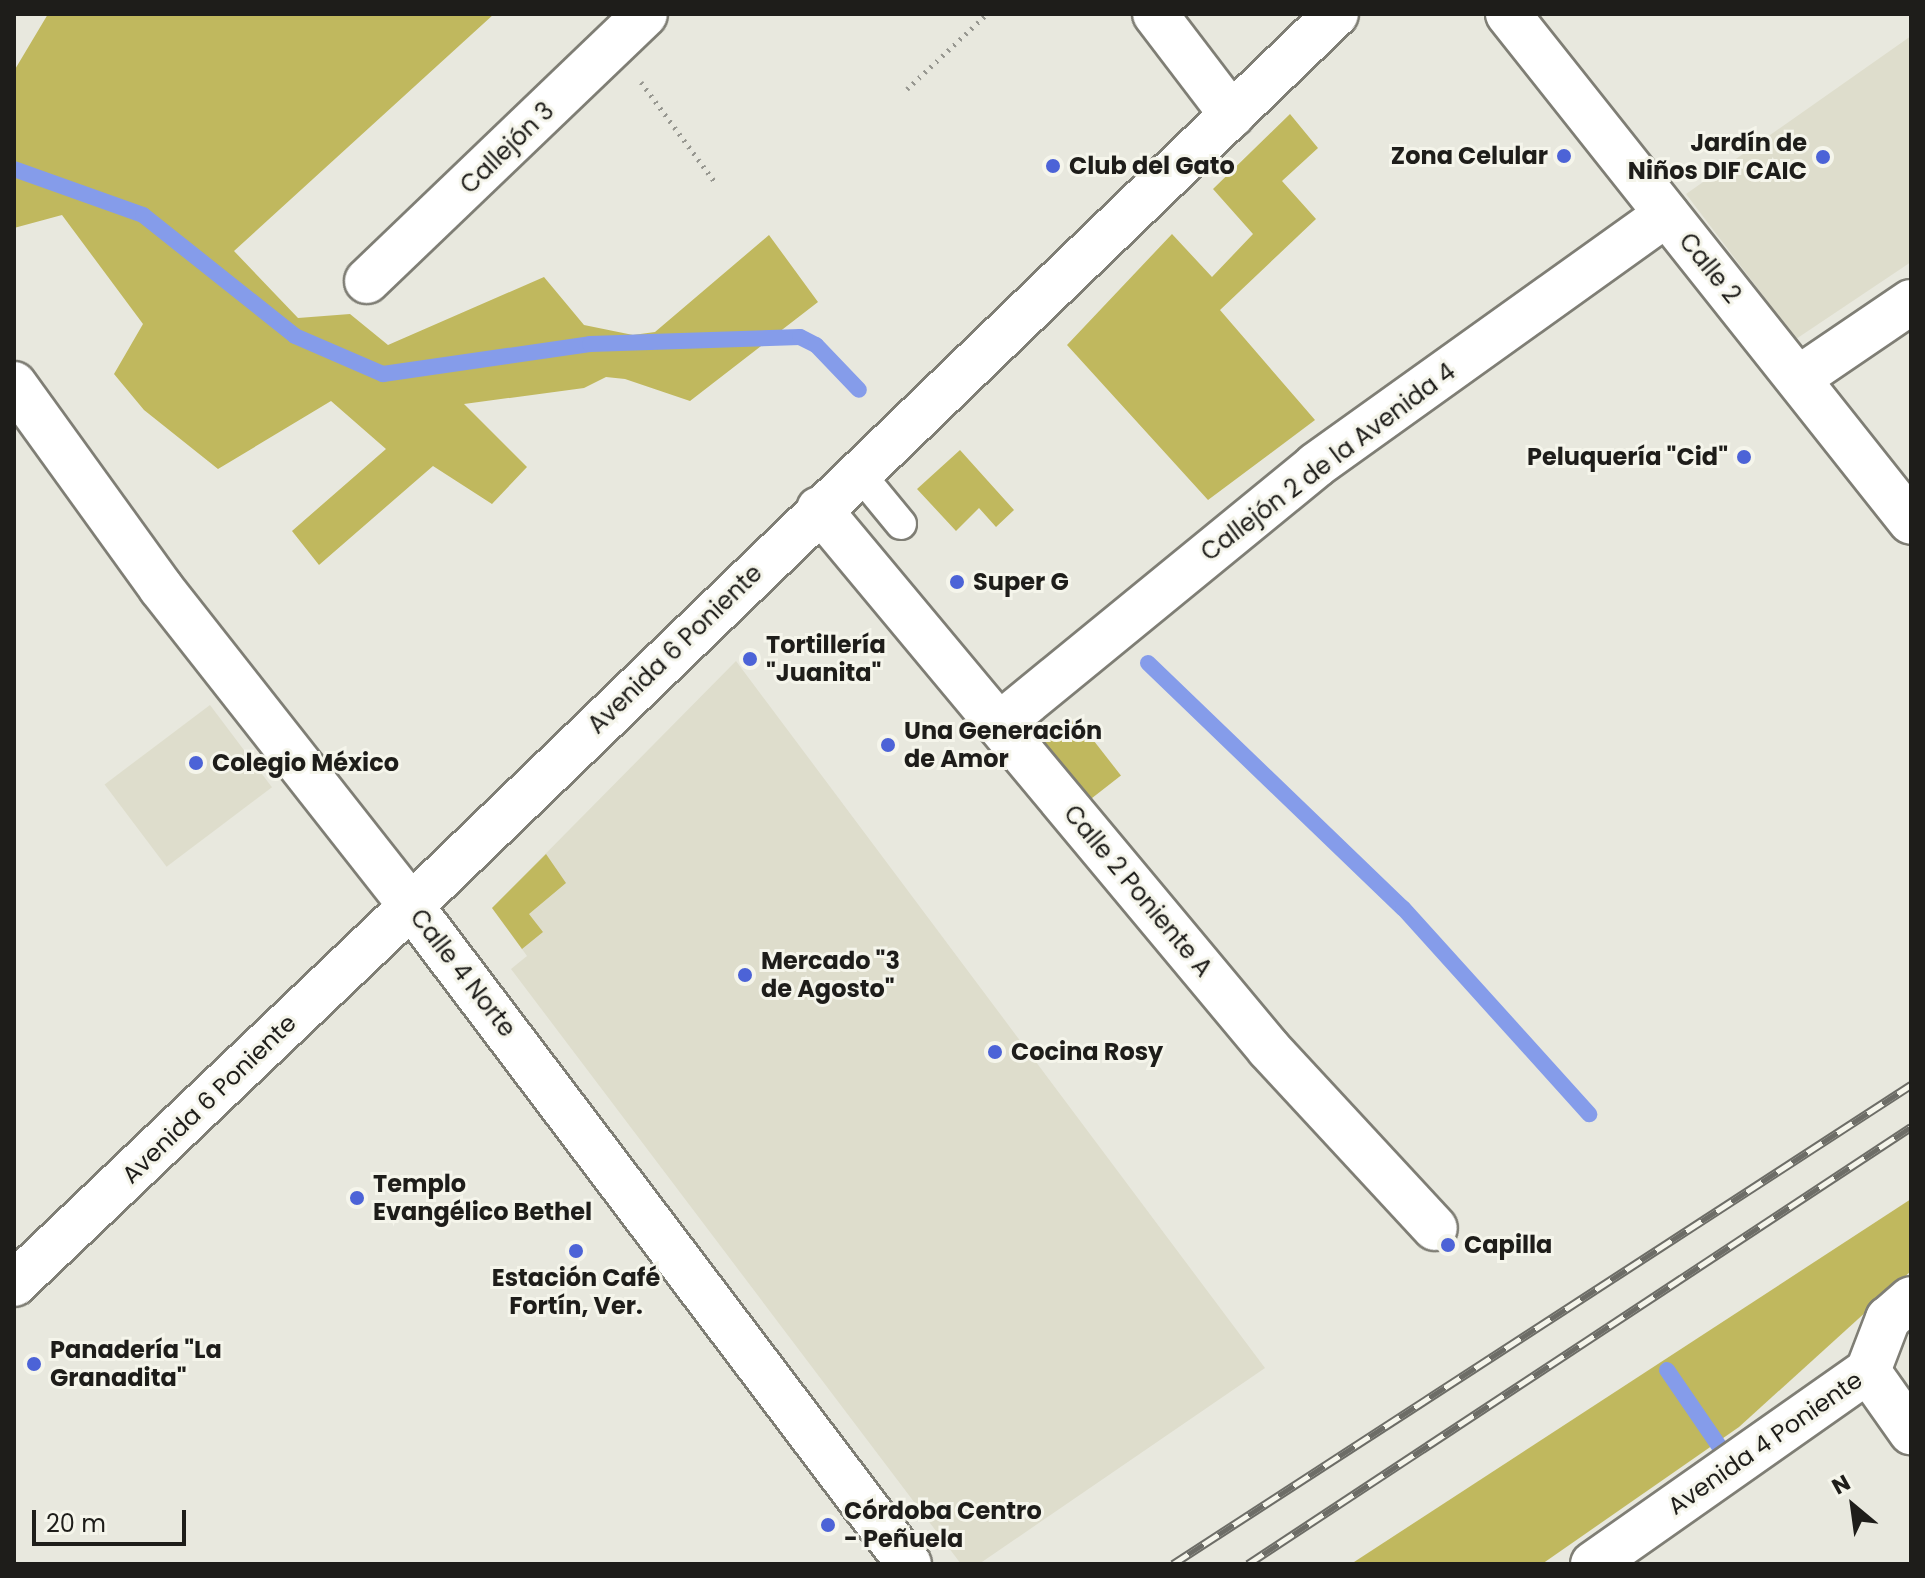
<!DOCTYPE html>
<meta charset="utf-8">
<style>
body{margin:0}
#map{position:relative;width:1925px;height:1578px;overflow:hidden;background:#e8e8de;font-family:Poppins,sans-serif}
div>[style]{position:absolute}
.built>*{inset:0;background:#deddcc;transform-origin:0 0}
.green>*{inset:0;background:#c0b85e;transform-origin:0 0}
.stream>*{height:16px;margin:-8px;padding:0 8px;transform-origin:8px;border-radius:8px;background:#859cea}
.path>*{height:5px;margin-top:-2.5px;transform-origin:0;background:repeating-linear-gradient(90deg,#979790 0 2px,transparent 0 8px)}
.roads{filter:drop-shadow(2px 0 #7f7e75) drop-shadow(-2px 0 #7f7e75) drop-shadow(0 2px #7f7e75) drop-shadow(0 -2px #7f7e75)}
.service>*{height:30px;margin:-15px;padding:0 15px;transform-origin:15px;border-radius:15px;background:#fff}
.minor>*{height:44px;margin:-22px;padding:0 22px;transform-origin:22px;border-radius:22px;background:#fff}
.tertiary>*{height:44px;margin:-22px;padding:0 22px;transform-origin:22px;border-radius:22px;background:#fff}
.rail>*{height:9px;margin-top:-4.5px;transform-origin:0;background:repeating-linear-gradient(90deg,#f5f5eb 0 18px,#6d6d67 0 36px);box-sizing:border-box;border-block:2px solid #6d6d67}
.dots>*{width:22px;height:22px;translate:-50% -50%;box-sizing:border-box;border:4px solid #f5f5eb;border-radius:50%}
span{translate:-50% -50%;white-space:nowrap;text-align:center;line-height:1.15;-webkit-text-stroke:6px #f5f5eb;paint-order:stroke}
.poi-label{font-size:24px;color:#1e1d1a;font-weight:700}
.right{translate:-100% -50%;text-align:right}
.left{translate:0 -50%;text-align:left}
.street-label{font-size:24px;color:#1e1d1a}
.frame{position:absolute;inset:0;border:16px solid #1e1d1a;pointer-events:none}
.north{position:absolute;left:1813px;top:1466px;width:80px;height:80px;-webkit-text-stroke:6px #f5f5eb;paint-order:stroke;rotate:331deg;font-size:22px;font-weight:700;line-height:32px;text-align:center;color:#1e1d1a}
.north::after{content:'';display:block;margin:auto;width:28px;height:36px;background:#1e1d1a;clip-path:polygon(50% 0,100% 100%,50% 72%,0 100%)}
.scale{position:absolute;left:32px;top:1510px;width:154px;height:36px;box-sizing:border-box;border:4px solid #1e1d1a;border-top:0;padding-left:10px;font-size:24px;line-height:28px;white-space:nowrap;color:#1e1d1a;-webkit-text-stroke:6px #f5f5eb;paint-order:stroke}
</style>
<div id="map">
<div class="built">
<i style="clip-path:polygon(1911px 36px,1911px 262px,1796px 339px,1686px 194px)"></i>
<i style="clip-path:polygon(736px 661px,1265px 1368px,979px 1564px,961px 1564px,511px 969px,527px 956px,492px 908px)"></i>
<i style="left:210px;top:705px;width:103px;height:132px;rotate:53deg"></i>
</div>
<div class="green">
<i style="clip-path:polygon(48px 14px,494px 14px,234px 251px,298px 318px,350px 314px,388px 345px,544px 277px,584px 325px,633px 335px,655px 332px,769px 235px,818px 302px,690px 401px,625px 379px,606px 377px,584px 388px,464px 404px,527px 467px,492px 504px,433px 466px,319px 565px,292px 531px,386px 449px,331px 401px,218px 469px,144px 410px,114px 374px,143px 324px,62px 215px,14px 228px,14px 71px)"></i>
<i style="clip-path:polygon(1290px 114px,1318px 148px,1282px 181px,1316px 219px,1220px 310px,1315px 420px,1208px 500px,1067px 345px,1172px 234px,1212px 277px,1253px 234px,1213px 189px)"></i>
<i style="clip-path:polygon(960px 450px,1014px 510px,996px 527px,979px 508px,956px 531px,917px 489px)"></i>
<i style="left:1076px;top:718px;width:73px;height:48px;rotate:52deg"></i>
<i style="clip-path:polygon(546px 854px,566px 883px,529px 914px,543px 932px,522px 949px,492px 908px)"></i>
<i style="clip-path:polygon(1911px 1199px,1911px 1271px,1739px 1427px,1542px 1564px,1351px 1564px)"></i>
</div>
<div class="stream">
<i style="left:14px;top:169px;width:137px;rotate:19.6deg"></i>
<i style="left:143px;top:215px;width:194px;rotate:38.5deg"></i>
<i style="left:295px;top:336px;width:96px;rotate:23.4deg"></i>
<i style="left:383px;top:374px;width:209px;rotate:-8.2deg"></i>
<i style="left:590px;top:344px;width:210px;rotate:-1.9deg"></i>
<i style="left:800px;top:337px;width:18px;rotate:27deg"></i>
<i style="left:816px;top:345px;width:62px;rotate:46.3deg"></i>
<i style="left:1148px;top:663px;width:354px;rotate:43.9deg"></i>
<i style="left:1403px;top:908px;width:278px;rotate:47.9deg"></i>
<i style="left:1667px;top:1370px;width:115px;rotate:55.6deg"></i>
</div>
<div class="path">
<i style="left:641px;top:82px;width:124px;rotate:53.5deg"></i>
<i style="left:907px;top:89px;width:110px;rotate:-43.2deg"></i>
</div>
<div class="roads">
<div class="service">
<i style="left:859px;top:473px;width:66px;rotate:50.5deg"></i>
</div>
<div class="minor">
<i style="left:1155px;top:14px;width:127px;rotate:52.7deg"></i>
<i style="left:1508px;top:14px;width:648px;rotate:51.57deg"></i>
<i style="left:367px;top:281px;width:385px;rotate:-43.8deg"></i>
<i style="left:1799px;top:378px;width:135px;rotate:-34.2deg"></i>
<i style="left:14px;top:384px;width:251px;rotate:54.2deg"></i>
<i style="left:161px;top:588px;width:405px;rotate:51.8deg"></i>
<i style="left:411px;top:906px;width:548px;rotate:136.4deg"></i>
<i style="left:819px;top:509px;width:703px;rotate:50.19deg"></i>
<i style="left:1269px;top:1049px;width:244px;rotate:47.2deg"></i>
<i style="left:1000px;top:724px;width:409px;rotate:-39.3deg"></i>
<i style="left:1316px;top:465px;width:431px;rotate:-35.6deg"></i>
<i style="left:1868px;top:1371px;width:75px;rotate:54.8deg"></i>
<i style="left:1593px;top:1564px;width:336px;rotate:-35.1deg"></i>
<i style="left:1868px;top:1371px;width:56px;rotate:-69deg"></i>
<i style="left:1888px;top:1319px;width:30px;rotate:-41deg"></i>
</div>
<div class="tertiary">
<i style="left:909px;top:1564px;width:825px;rotate:-127.12deg"></i>
<i style="left:411px;top:906px;width:1285px;rotate:-43.96deg"></i>
</div>
</div>
<div class="rail">
<i style="left:1173px;top:1564px;width:880px;rotate:-32.99deg"></i>
<i style="left:1248px;top:1564px;width:794px;rotate:-33.39deg"></i>
</div>
<div class="dots">
<i style="left:1564px;top:156px;background:#4c63d7"></i>
<i style="left:1823px;top:157px;background:#4c63d7"></i>
<i style="left:1053px;top:166px;background:#4c63d7"></i>
<i style="left:1744px;top:457px;background:#4c63d7"></i>
<i style="left:957px;top:582px;background:#4c63d7"></i>
<i style="left:750px;top:659px;background:#4c63d7"></i>
<i style="left:888px;top:745px;background:#4c63d7"></i>
<i style="left:196px;top:763px;background:#4c63d7"></i>
<i style="left:745px;top:975px;background:#4c63d7"></i>
<i style="left:995px;top:1052px;background:#4c63d7"></i>
<i style="left:357px;top:1198px;background:#4c63d7"></i>
<i style="left:1448px;top:1245px;background:#4c63d7"></i>
<i style="left:576px;top:1251px;background:#4c63d7"></i>
<i style="left:34px;top:1364px;background:#4c63d7"></i>
<i style="left:828px;top:1525px;background:#4c63d7"></i>
</div>
<div class="poi-label">
<span class="right" style="left:1807px;top:157px">Jardín de<br>Niños DIF CAIC</span>
<span class="right" style="left:1548px;top:156px">Zona Celular</span>
<span class="left" style="left:1069px;top:166px">Club del Gato</span>
<span class="right" style="left:1728px;top:457px">Peluquería "Cid"</span>
<span class="left" style="left:973px;top:582px">Super G</span>
<span class="left" style="left:766px;top:659px">Tortillería<br>"Juanita"</span>
<span class="left" style="left:904px;top:745px">Una Generación<br>de Amor</span>
<span class="left" style="left:212px;top:763px">Colegio México</span>
<span class="left" style="left:761px;top:975px">Mercado "3<br>de Agosto"</span>
<span class="left" style="left:1011px;top:1052px">Cocina Rosy</span>
<span class="left" style="left:373px;top:1198px">Templo<br>Evangélico Bethel</span>
<span class="left" style="left:1464px;top:1245px">Capilla</span>
<span style="left:576px;top:1292px">Estación Café<br>Fortín, Ver.</span>
<span class="left" style="left:50px;top:1364px">Panadería "La<br>Granadita"</span>
<span class="left" style="left:844px;top:1525px">Córdoba Centro<br>- Peñuela</span>
</div>
<div class="street-label">
<span style="left:507px;top:148px;rotate:-44deg">Callejón 3</span>
<span style="left:1710px;top:268px;rotate:51deg">Calle 2</span>
<span style="left:1328px;top:462px;rotate:-37deg">Callejón 2 de la Avenida 4</span>
<span style="left:675px;top:649px;rotate:-44deg">Avenida 6 Poniente</span>
<span style="left:1138px;top:891px;rotate:50deg">Calle 2 Poniente A</span>
<span style="left:463px;top:973px;rotate:52deg">Calle 4 Norte</span>
<span style="left:209px;top:1099px;rotate:-44deg">Avenida 6 Poniente</span>
<span style="left:1765px;top:1443px;rotate:-35deg">Avenida 4 Poniente</span>
</div>
<div class="frame"></div>
<div class="north">N</div>
<div class="scale">20 m</div>
</div>
